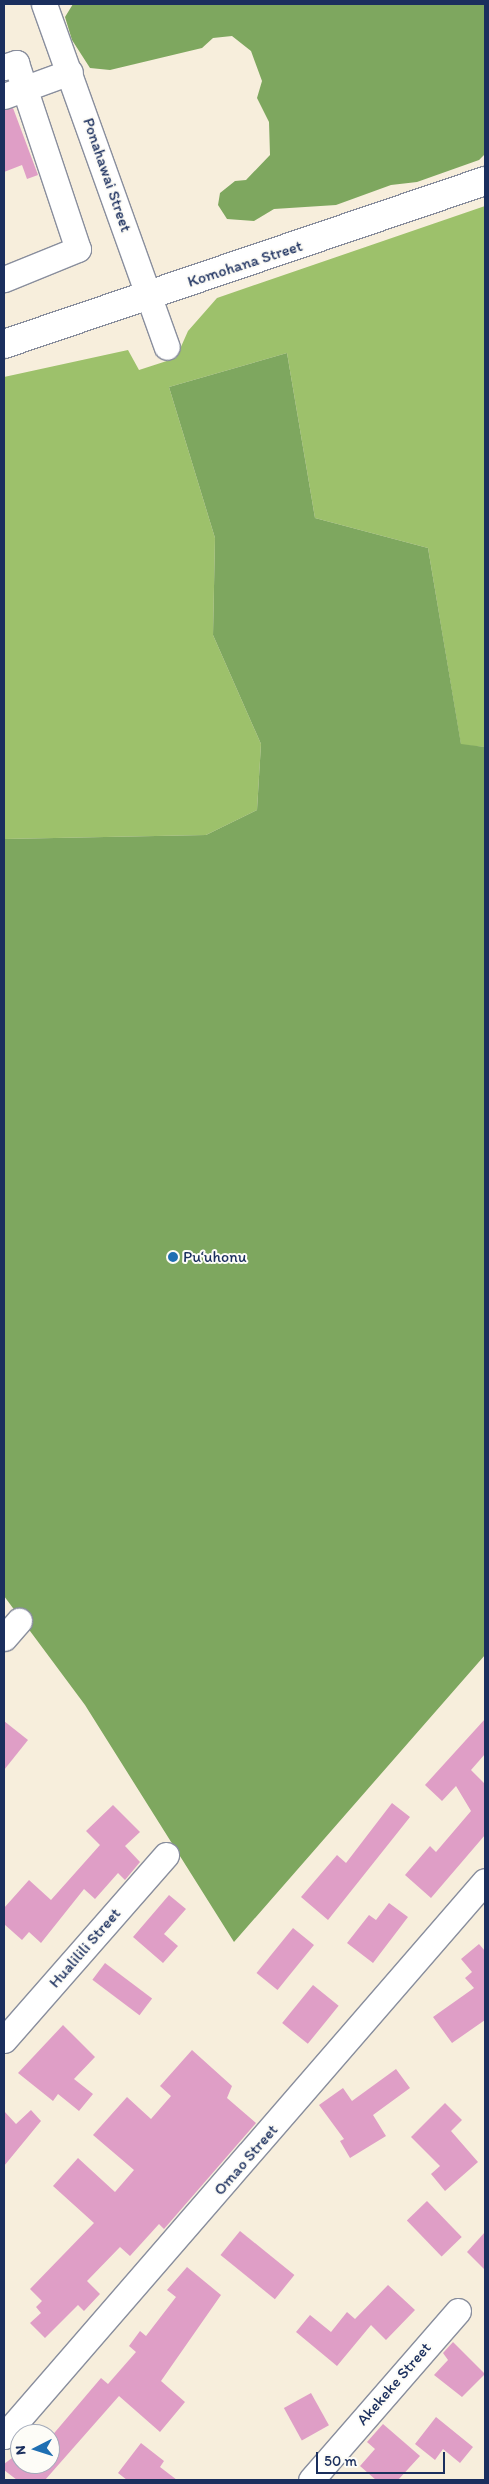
<!DOCTYPE html>
<meta charset="utf-8">
<style>
body{margin:0}
#map{position:relative;width:489px;height:2484px;overflow:hidden;background:#f7eedc;font-family:Itim,sans-serif}
div>[style]{position:absolute}
.green>*{inset:0;background:#9dc16b}
.forest>*{inset:0;background:#7ea75f}
.building>*{inset:0;background:#df9ec6;transform-origin:0 0}
.roads{filter:drop-shadow(1px 0 #898e9d) drop-shadow(-1px 0 #898e9d) drop-shadow(0 1px #898e9d) drop-shadow(0 -1px #898e9d)}
.minor>*{height:25px;margin:-12.5px;padding:0 12.5px;transform-origin:12.5px;border-radius:12.5px;background:#fff}
.major>*{height:28px;margin:-14px;padding:0 14px;transform-origin:14px;border-radius:14px;background:#fff}
.dots>*{width:14px;height:14px;translate:-50% -50%;box-sizing:border-box;border:2px solid #fdfcf7;border-radius:50%}
span{translate:-50% -50%;white-space:nowrap;text-align:center;line-height:1.15;-webkit-text-stroke:4px #fdfcf7;paint-order:stroke}
.street-label{font-size:16px;color:#1b2f5e}
.poi-label{font-size:16px;color:#1b2f5e}
.left{translate:0 -50%;text-align:left}
.frame{position:absolute;inset:0;border:5px solid #1b2f5e;pointer-events:none}
.north{position:absolute;left:10px;top:2424px;width:50px;height:50px;box-sizing:border-box;background:#fdfcf7;border:1px solid #a3aaba;border-radius:50%;rotate:265deg;font-size:14px;font-weight:700;line-height:20px;text-align:center;color:#1b2f5e}
.north::after{content:'';display:block;margin:auto;width:18px;height:22px;background:#1f6fb2;clip-path:polygon(50% 0,100% 100%,50% 72%,0 100%)}
.scale{position:absolute;left:316px;top:2452px;width:129px;height:22px;box-sizing:border-box;border:2px solid #1b2f5e;border-top:0;padding-left:6px;font-size:15px;line-height:18px;white-space:nowrap;color:#1b2f5e;-webkit-text-stroke:4px #fdfcf7;paint-order:stroke}
</style>
<div id="map">
<div class="green">
<i style="clip-path:polygon(485px 206px,485px 747px,461px 745px,428px 548px,315px 518px,287px 353px,169px 387px,215px 538px,213px 635px,261px 744px,257px 810px,206px 835px,4px 839px,4px 377px,128px 350px,139px 370px,176px 358px,188px 331px,217px 298px)"></i>
</div>
<div class="forest">
<i style="clip-path:polygon(73px 4px,485px 4px,485px 154px,479px 160px,417px 182px,391px 185px,336px 205px,274px 209px,254px 221px,227px 219px,218px 205px,220px 193px,235px 181px,246px 180px,270px 155px,269px 122px,257px 98px,262px 81px,251px 51px,232px 36px,213px 38px,202px 48px,110px 70px,90px 68px,72px 40px,65px 17px)"></i>
<i style="clip-path:polygon(287px 353px,315px 518px,428px 548px,461px 744px,485px 747px,485px 1655px,234px 1942px,85px 1705px,4px 1596px,4px 839px,206px 835px,257px 810px,261px 744px,213px 635px,215px 538px,169px 387px)"></i>
</div>
<div class="building">
<i style="clip-path:polygon(13px 108px,38px 175px,27px 179px,22px 165px,4px 172px,4px 110px)"></i>
<i style="clip-path:polygon(485px 1719px,485px 1754px,471px 1770px,485px 1784px,485px 1835px,431px 1898px,405px 1875px,430px 1846px,436px 1852px,471px 1811px,456px 1786px,442px 1801px,425px 1785px)"></i>
<i style="clip-path:polygon(4px 1721px,28px 1740px,4px 1770px)"></i>
<i style="clip-path:polygon(392px 1803px,410px 1817px,328px 1920px,301px 1897px,337px 1855px,346px 1863px)"></i>
<i style="clip-path:polygon(113px 1805px,140px 1832px,125px 1846px,140px 1862px,125px 1880px,118px 1873px,95px 1899px,84px 1889px,41px 1943px,29px 1932px,22px 1940px,4px 1924px,4px 1908px,29px 1880px,51px 1900px,100px 1845px,86px 1831px)"></i>
<i style="clip-path:polygon(169px 1895px,186px 1909px,164px 1934px,178px 1946px,163px 1963px,133px 1937px)"></i>
<i style="clip-path:polygon(389px 1903px,408px 1917px,373px 1963px,347px 1943px,369px 1915px,376px 1920px)"></i>
<i style="left:293px;top:1928px;width:27px;height:58px;rotate:39deg"></i>
<i style="clip-path:polygon(479px 1944px,485px 1951px,485px 2020px,452px 2043px,433px 2017px,474px 1988px,465px 1978px,472px 1972px,461px 1959px)"></i>
<i style="left:105px;top:1963px;width:59px;height:21px;rotate:37deg"></i>
<i style="left:313px;top:1985px;width:33px;height:49px;rotate:39deg"></i>
<i style="clip-path:polygon(63px 2025px,95px 2057px,74px 2079px,93px 2094px,79px 2111px,58px 2094px,53px 2101px,18px 2073px)"></i>
<i style="clip-path:polygon(192px 2050px,232px 2086px,227px 2098px,256px 2123px,164px 2229px,159px 2224px,130px 2256px,120px 2247px,87px 2281px,100px 2294px,84px 2311px,78px 2305px,45px 2338px,30px 2323px,41px 2313px,36px 2307px,42px 2301px,30px 2289px,94px 2223px,53px 2186px,78px 2158px,115px 2192px,134px 2170px,93px 2135px,127px 2097px,151px 2119px,171px 2096px,160px 2086px)"></i>
<i style="clip-path:polygon(396px 2069px,410px 2088px,373px 2115px,386px 2136px,350px 2158px,340px 2141px,344px 2139px,319px 2105px,343px 2088px,352px 2101px)"></i>
<i style="clip-path:polygon(445px 2103px,462px 2120px,451px 2131px,478px 2162px,445px 2191px,431px 2174px,440px 2166px,411px 2137px)"></i>
<i style="clip-path:polygon(31px 2110px,41px 2121px,4px 2166px,4px 2111px,16px 2124px)"></i>
<i style="left:427px;top:2201px;width:50px;height:28px;rotate:46deg"></i>
<i style="left:240px;top:2231px;width:70px;height:31px;rotate:39deg"></i>
<i style="clip-path:polygon(485px 2232px,485px 2270px,467px 2252px)"></i>
<i style="clip-path:polygon(187px 2267px,221px 2295px,161px 2381px,185px 2402px,160px 2432px,119px 2396px,45px 2480px,17px 2480px,4px 2470px,4px 2464px,20px 2452px,20px 2464px,50px 2464px,50px 2438px,101px 2378px,108px 2384px,136px 2352px,129px 2346px,140px 2331px,146px 2336px,176px 2297px,167px 2290px)"></i>
<i style="clip-path:polygon(388px 2285px,415px 2310px,386px 2340px,371px 2325px,337px 2366px,296px 2332px,310px 2315px,331px 2332px,347px 2312px,355px 2319px)"></i>
<i style="clip-path:polygon(453px 2342px,485px 2374px,462px 2397px,434px 2375px,448px 2360px,443px 2353px)"></i>
<i style="left:311px;top:2393px;width:37px;height:31px;rotate:61deg"></i>
<i style="clip-path:polygon(436px 2417px,473px 2447px,460px 2463px,443px 2449px,435px 2460px,415px 2444px)"></i>
<i style="clip-path:polygon(383px 2424px,420px 2456px,398px 2480px,376px 2480px,360px 2466px,375px 2449px,367px 2442px)"></i>
<i style="clip-path:polygon(141px 2443px,164px 2461px,160px 2467px,177px 2480px,127px 2480px,118px 2473px)"></i>
</div>
<div class="roads">
<div class="minor">
<i style="left:44px;top:4px;width:364px;rotate:70.3deg"></i>
<i style="left:4px;top:67px;width:13px;rotate:-18deg"></i>
<i style="left:16px;top:63px;width:196px;rotate:71.6deg"></i>
<i style="left:78px;top:249px;width:80px;rotate:157.9deg"></i>
<i style="left:4px;top:96px;width:70px;rotate:-20deg"></i>
<i style="left:4px;top:1638px;width:23px;rotate:-49deg"></i>
<i style="left:4px;top:2040px;width:246px;rotate:-48.8deg"></i>
<i style="left:4px;top:2436px;width:734px;rotate:-49.09deg"></i>
<i style="left:311px;top:2480px;width:224px;rotate:-49deg"></i>
</div>
<div class="major">
<i style="left:4px;top:344px;width:508px;rotate:-18.72deg"></i>
</div>
</div>
<div class="dots">
<i style="left:173px;top:1257px;background:#1f6fb2"></i>
</div>
<div class="street-label">
<span style="left:107px;top:175px;rotate:71deg">Ponahawai Street</span>
<span style="left:245px;top:264px;rotate:-18deg">Komohana Street</span>
<span style="left:85px;top:1948px;rotate:-49deg">Hualilili Street</span>
<span style="left:246px;top:2160px;rotate:-49deg">Omao Street</span>
<span style="left:394px;top:2384px;rotate:-49deg">Akekeke Street</span>
</div>
<div class="poi-label">
<span class="left" style="left:183px;top:1257px">Puʻuhonu</span>
</div>
<div class="frame"></div>
<div class="north">N</div>
<div class="scale">50 m</div>
</div>
